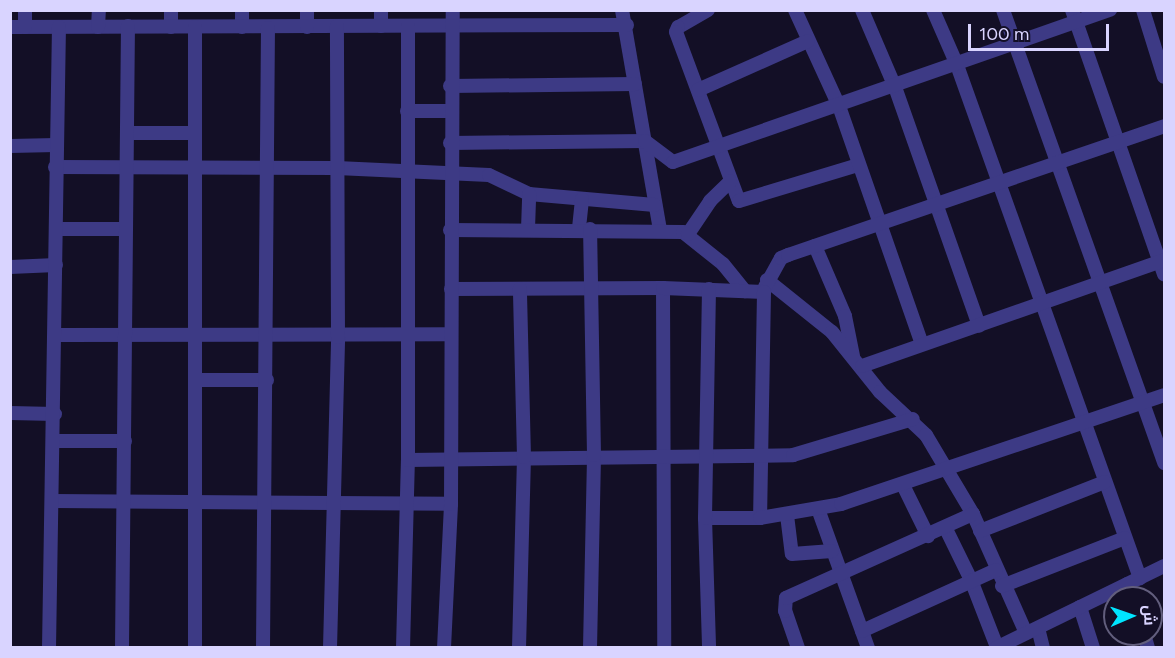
<!DOCTYPE html>
<meta charset="utf-8">
<style>
body{margin:0}
#map{position:relative;width:1175px;height:658px;overflow:hidden;background:#130f26;font-family:Figtree,Cairo,sans-serif}
div>[style]{position:absolute}
.minor>*{height:14px;margin:-7px;padding:0 7px;transform-origin:7px;border-radius:7px;background:#3d3a85}
span{translate:-50% -50%;white-space:nowrap;text-align:center;line-height:1.15;-webkit-text-stroke:5px #130f26;paint-order:stroke}
.frame{position:absolute;inset:0;border:12px solid #d9d4ff;pointer-events:none}
.north{position:absolute;left:1103px;top:586px;width:60px;height:60px;box-sizing:border-box;background:#130f26;border:2px solid #625e7d;border-radius:50%;rotate:88deg;font-size:16px;font-weight:700;line-height:24px;text-align:center;color:#d9d4ff}
.north::after{content:'';display:block;margin:auto;width:21px;height:27px;background:#00e5ff;clip-path:polygon(50% 0,100% 100%,50% 72%,0 100%)}
.scale{position:absolute;left:968px;top:24px;width:141px;height:27px;box-sizing:border-box;border:3px solid #d9d4ff;border-top:0;padding-left:8px;font-size:18px;line-height:21px;white-space:nowrap;color:#d9d4ff;-webkit-text-stroke:4px #130f26;paint-order:stroke}
</style>
<div id="map">
<div class="minor">
<i style="left:171px;top:10px;width:17px;rotate:90deg"></i>
<i style="left:242px;top:10px;width:17px;rotate:90deg"></i>
<i style="left:622px;top:10px;width:223px;rotate:80.2deg"></i>
<i style="left:708px;top:10px;width:34px;rotate:150deg"></i>
<i style="left:678px;top:27px;width:5px;rotate:112deg"></i>
<i style="left:676px;top:32px;width:180px;rotate:69.6deg"></i>
<i style="left:739px;top:201px;width:124px;rotate:-16.8deg"></i>
<i style="left:795px;top:10px;width:106px;rotate:65.4deg"></i>
<i style="left:839px;top:106px;width:252px;rotate:70.8deg"></i>
<i style="left:862px;top:10px;width:84px;rotate:66.8deg"></i>
<i style="left:895px;top:87px;width:253px;rotate:70.6deg"></i>
<i style="left:933px;top:10px;width:60px;rotate:66.4deg"></i>
<i style="left:957px;top:65px;width:545px;rotate:70.37deg"></i>
<i style="left:1003px;top:10px;width:481px;rotate:70.4deg"></i>
<i style="left:1072px;top:10px;width:280px;rotate:70.8deg"></i>
<i style="left:1143px;top:10px;width:70px;rotate:72.6deg"></i>
<i style="left:381px;top:26px;width:16px;rotate:-90deg"></i>
<i style="left:10px;top:27px;width:617px;rotate:-0.19deg"></i>
<i style="left:25px;top:27px;width:17px;rotate:-90deg"></i>
<i style="left:98px;top:27px;width:17px;rotate:-87deg"></i>
<i style="left:307px;top:27px;width:17px;rotate:-90deg"></i>
<i style="left:450px;top:86px;width:185px;rotate:-0.6deg"></i>
<i style="left:698px;top:90px;width:120px;rotate:-24deg"></i>
<i style="left:407px;top:111px;width:43px"></i>
<i style="left:127px;top:133px;width:68px"></i>
<i style="left:450px;top:143px;width:195px;rotate:-0.6deg"></i>
<i style="left:645px;top:141px;width:35px;rotate:37deg"></i>
<i style="left:673px;top:162px;width:463px;rotate:-19.2deg"></i>
<i style="left:10px;top:146px;width:46px;rotate:-1.2deg"></i>
<i style="left:55px;top:167px;width:282px;rotate:0.2deg"></i>
<i style="left:337px;top:168px;width:152px;rotate:2.6deg"></i>
<i style="left:489px;top:175px;width:44px;rotate:25.4deg"></i>
<i style="left:529px;top:194px;width:126px;rotate:5deg"></i>
<i style="left:579px;top:228px;width:29px;rotate:-84deg"></i>
<i style="left:56px;top:229px;width:69px"></i>
<i style="left:528px;top:229px;width:35px;rotate:-88deg"></i>
<i style="left:450px;top:230px;width:233px;rotate:0.5deg"></i>
<i style="left:683px;top:232px;width:51px;rotate:38.7deg"></i>
<i style="left:723px;top:264px;width:35px;rotate:51deg"></i>
<i style="left:688px;top:234px;width:40px;rotate:-56deg"></i>
<i style="left:710px;top:201px;width:28px;rotate:-44deg"></i>
<i style="left:815px;top:246px;width:76px;rotate:66.8deg"></i>
<i style="left:845px;top:316px;width:41px;rotate:78.7deg"></i>
<i style="left:10px;top:267px;width:46px;rotate:-2.5deg"></i>
<i style="left:767px;top:280px;width:83px;rotate:38.7deg"></i>
<i style="left:832px;top:332px;width:77px;rotate:51.3deg"></i>
<i style="left:880px;top:392px;width:63px;rotate:43.1deg"></i>
<i style="left:926px;top:435px;width:92px;rotate:59.3deg"></i>
<i style="left:973px;top:514px;width:130px;rotate:66deg"></i>
<i style="left:765px;top:287px;width:33px;rotate:-61deg"></i>
<i style="left:781px;top:258px;width:8px;rotate:-23deg"></i>
<i style="left:788px;top:255px;width:398px;rotate:-18.9deg"></i>
<i style="left:663px;top:288px;width:360px;rotate:89.8deg"></i>
<i style="left:451px;top:289px;width:212px;rotate:-0.3deg"></i>
<i style="left:663px;top:288px;width:101px;rotate:2.3deg"></i>
<i style="left:764px;top:292px;width:226px;rotate:91deg"></i>
<i style="left:760px;top:518px;width:55px;rotate:180deg"></i>
<i style="left:705px;top:518px;width:130px;rotate:88.2deg"></i>
<i style="left:56px;top:335px;width:395px;rotate:-0.1deg"></i>
<i style="left:862px;top:366px;width:320px;rotate:-19.3deg"></i>
<i style="left:195px;top:380px;width:72px"></i>
<i style="left:10px;top:413px;width:45px;rotate:1.3deg"></i>
<i style="left:54px;top:441px;width:71px"></i>
<i style="left:408px;top:460px;width:385px;rotate:-0.7deg"></i>
<i style="left:793px;top:455px;width:125px;rotate:-16.7deg"></i>
<i style="left:903px;top:485px;width:57px;rotate:63.9deg"></i>
<i style="left:53px;top:501px;width:398px;rotate:0.4deg"></i>
<i style="left:818px;top:509px;width:148px;rotate:70.2deg"></i>
<i style="left:787px;top:515px;width:39px;rotate:83deg"></i>
<i style="left:792px;top:554px;width:40px;rotate:-4.3deg"></i>
<i style="left:705px;top:518px;width:229px;rotate:-89deg"></i>
<i style="left:760px;top:518px;width:82px;rotate:-9.8deg"></i>
<i style="left:841px;top:504px;width:341px;rotate:-18.6deg"></i>
<i style="left:946px;top:529px;width:57px;rotate:63.9deg"></i>
<i style="left:971px;top:580px;width:72px;rotate:68.8deg"></i>
<i style="left:980px;top:531px;width:134px;rotate:-21.4deg"></i>
<i style="left:1127px;top:584px;width:15px;rotate:70deg"></i>
<i style="left:1002px;top:586px;width:132px;rotate:-21.3deg"></i>
<i style="left:1080px;top:607px;width:43px;rotate:72.4deg"></i>
<i style="left:1038px;top:628px;width:21px;rotate:76deg"></i>
<i style="left:862px;top:631px;width:147px;rotate:-24.5deg"></i>
<i style="left:1144px;top:634px;width:15px;rotate:74deg"></i>
<i style="left:49px;top:648px;width:621px;rotate:-89.08deg"></i>
<i style="left:122px;top:648px;width:622px;rotate:-89.45deg"></i>
<i style="left:195px;top:648px;width:621px;rotate:-90deg"></i>
<i style="left:263px;top:648px;width:620px;rotate:-89.54deg"></i>
<i style="left:330px;top:648px;width:311px;rotate:-88.5deg"></i>
<i style="left:338px;top:337px;width:311px;rotate:-90.2deg"></i>
<i style="left:403px;top:648px;width:188px;rotate:-88.5deg"></i>
<i style="left:408px;top:460px;width:434px;rotate:-90deg"></i>
<i style="left:444px;top:648px;width:144px;rotate:-87.2deg"></i>
<i style="left:451px;top:504px;width:494px;rotate:-89.8deg"></i>
<i style="left:519px;top:648px;width:191px;rotate:-88.5deg"></i>
<i style="left:524px;top:457px;width:168px;rotate:-91.4deg"></i>
<i style="left:590px;top:648px;width:193px;rotate:-88.8deg"></i>
<i style="left:594px;top:455px;width:226px;rotate:-91deg"></i>
<i style="left:798px;top:648px;width:39px;rotate:-109deg"></i>
<i style="left:785px;top:611px;width:13px;rotate:-86deg"></i>
<i style="left:786px;top:598px;width:205px;rotate:-24.2deg"></i>
<i style="left:996px;top:648px;width:187px;rotate:-26deg"></i>
</div>
<div class="frame"></div>
<div class="north">ش</div>
<div class="scale">100 m</div>
</div>
